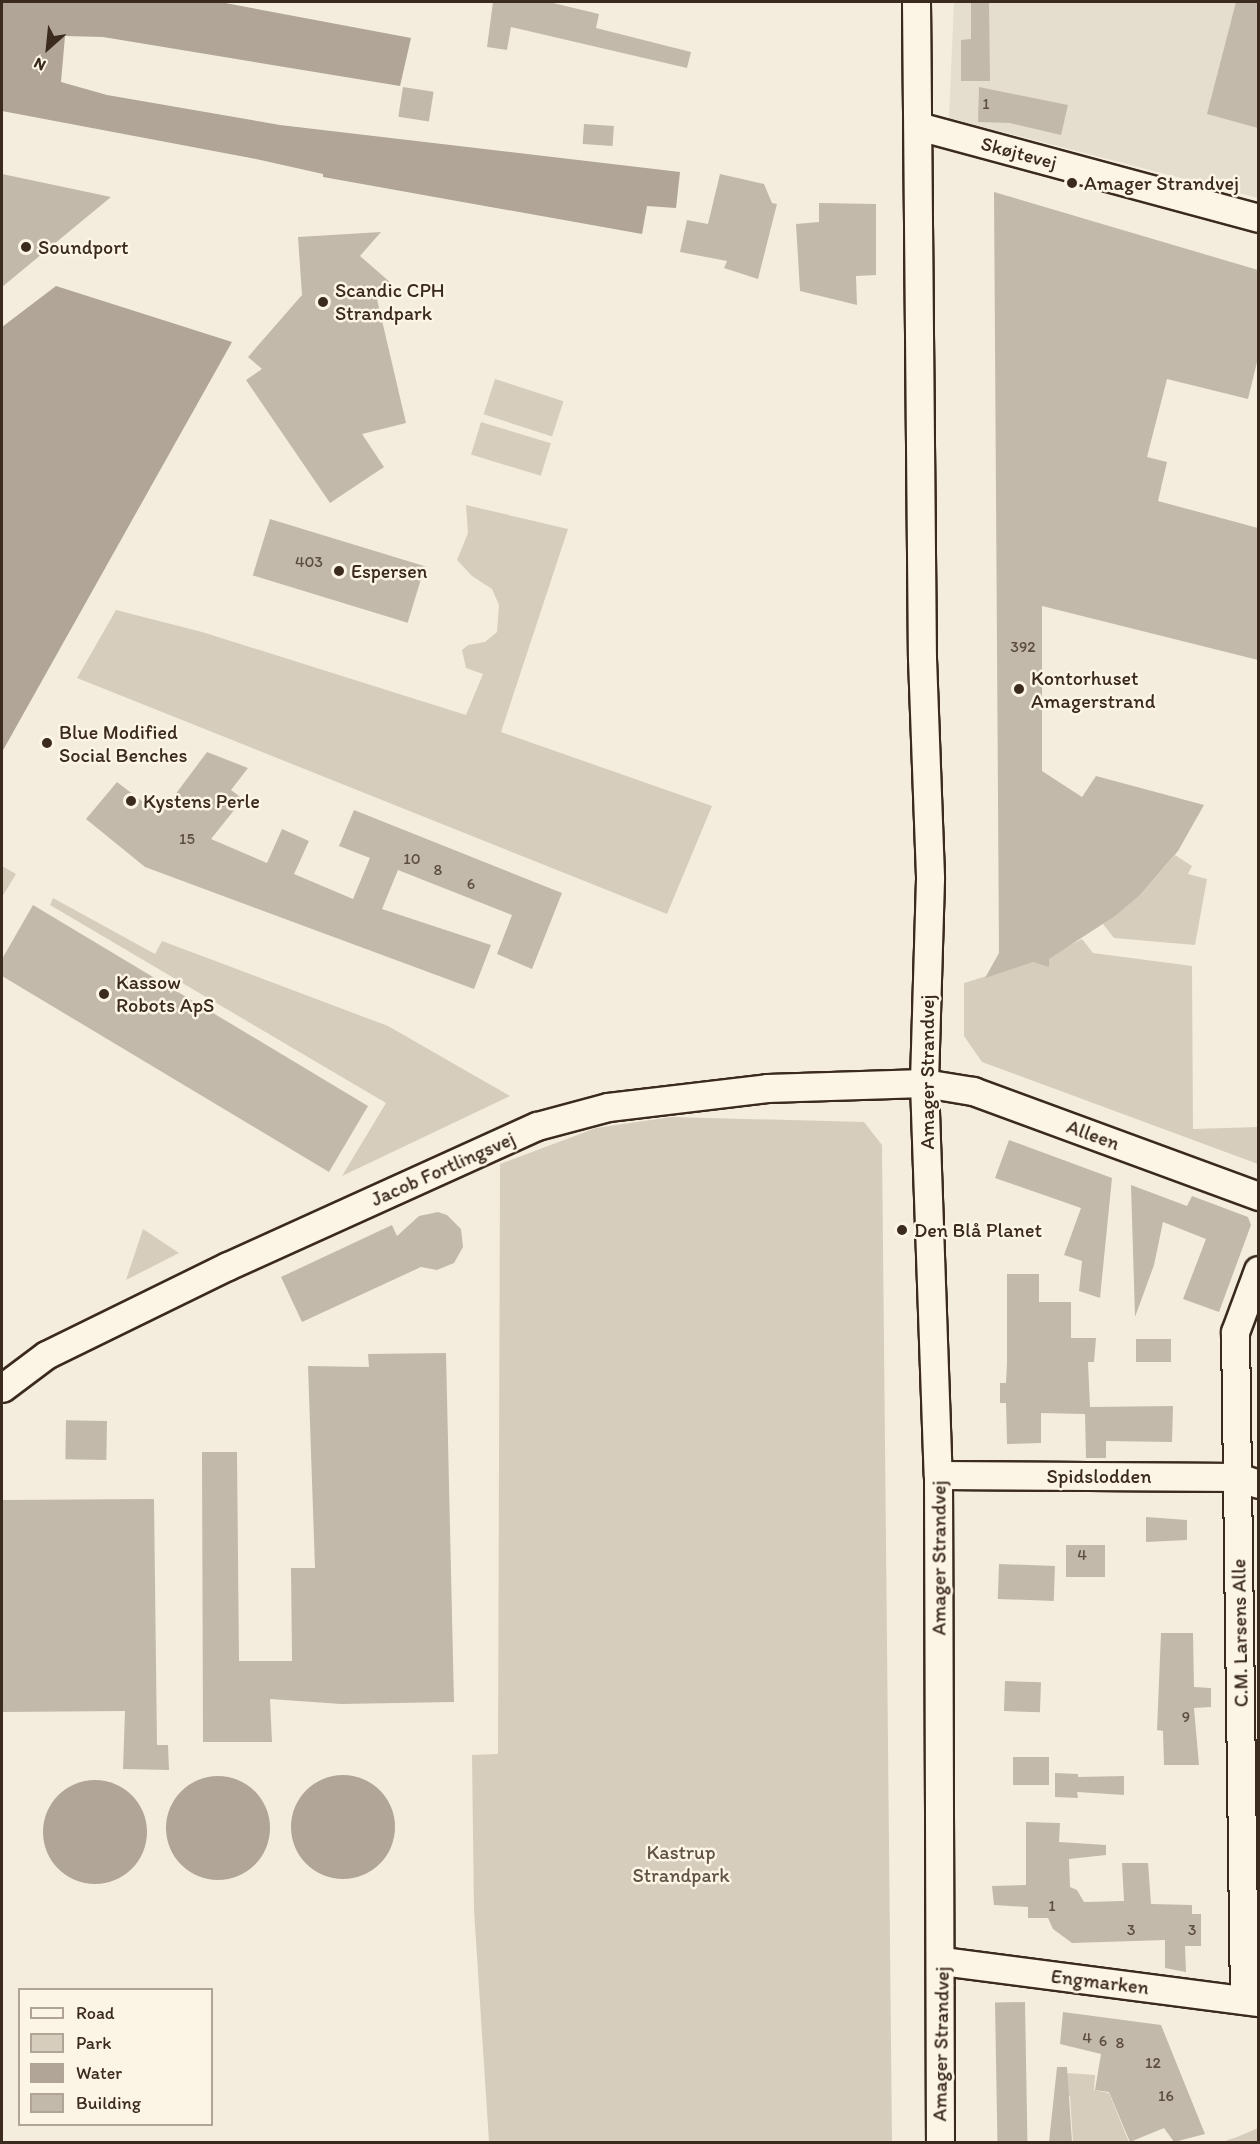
<!DOCTYPE html>
<meta charset="utf-8">
<style>
body{margin:0}
#map{position:relative;width:1260px;height:2144px;overflow:hidden;background:#f4eddd;font-family:Itim,sans-serif}
div>[style]{position:absolute}
.built>*{inset:0;background:#e5ddce}
.green>*{inset:0;background:#d6cdbd;transform-origin:0 0}
.water>*{inset:0;background:#b0a596}
.round{border-radius:50%}
.building>*{inset:0;background:#c3b9aa;transform-origin:0 0}
.roads{filter:drop-shadow(2px 0 #3b2a1e) drop-shadow(-2px 0 #3b2a1e) drop-shadow(0 2px #3b2a1e) drop-shadow(0 -2px #3b2a1e)}
.minor>*{height:27px;margin:-13.5px;padding:0 13.5px;transform-origin:13.5px;border-radius:13.5px;background:#fcf5e5}
.dots>*{width:16px;height:16px;translate:-50% -50%;box-sizing:border-box;border:3px solid #fcf5e5;border-radius:50%}
span{translate:-50% -50%;white-space:nowrap;text-align:center;line-height:1.15;-webkit-text-stroke:5px #fcf5e5;paint-order:stroke}
.number-label{font-size:16px;color:#5d4e41}
.number-label span{-webkit-text-stroke-width:0}
.street-label{font-size:20px;color:#3b2a1e}
.poi-label{font-size:20px;color:#3b2a1e}
.left{translate:0 -50%;text-align:left}
.park-label{font-size:20px;color:#625346}
.frame{position:absolute;inset:0;border:3px solid #3b2a1e;pointer-events:none}
.legend{position:absolute;left:18px;top:1988px;width:195px;height:138px;box-sizing:border-box;background:#fcf5e5;border:2px solid #afa495;margin:0;padding:8px 10px;list-style:none;font-size:18px;color:#3b2a1e}
.legend li{display:flex;align-items:center;gap:12px;height:30px}
.legend b{width:30px;border:2px solid #afa495}
.north{position:absolute;left:18px;top:18px;width:60px;height:60px;-webkit-text-stroke:4px #fcf5e5;paint-order:stroke;rotate:207deg;font-size:16px;font-weight:700;line-height:24px;text-align:center;color:#3b2a1e}
.north::after{content:'';display:block;margin:auto;width:21px;height:27px;background:#3b2a1e;clip-path:polygon(50% 0,100% 100%,50% 72%,0 100%)}
</style>
<div id="map">
<div class="built">
<i style="clip-path:polygon(954px 2px,1258px 2px,1258px 198px,949px 118px)"></i>
</div>
<div class="green">
<i style="left:495px;top:379px;width:72px;height:37px;rotate:18deg"></i>
<i style="left:481px;top:422px;width:73px;height:34px;rotate:17deg"></i>
<i style="clip-path:polygon(466px 505px,568px 529px,501px 732px,712px 806px,667px 914px,77px 678px,116px 610px,202px 632px,466px 715px,483px 674px,466px 668px,462px 650px,468px 645px,485px 642px,497px 632px,499px 605px,492px 589px,472px 576px,457px 560px,468px 533px)"></i>
<i style="clip-path:polygon(1175px 855px,1192px 866px,1188px 874px,1207px 879px,1195px 945px,1114px 938px,1103px 924px,1140px 895px)"></i>
<i style="clip-path:polygon(2px 866px,16px 874px,2px 897px)"></i>
<i style="clip-path:polygon(53px 898px,155px 954px,162px 941px,388px 1026px,510px 1096px,342px 1176px,386px 1103px,50px 905px)"></i>
<i style="clip-path:polygon(1082px 939px,1093px 953px,1192px 966px,1193px 1129px,1258px 1127px,1258px 1164px,982px 1062px,964px 1036px,964px 983px,1033px 962px,1049px 966px,1049px 956px)"></i>
<i style="clip-path:polygon(671px 1117px,864px 1122px,882px 1145px,892px 2142px,489px 2142px,474px 1910px,472px 1755px,498px 1754px,500px 1164px,596px 1128px)"></i>
<i style="clip-path:polygon(143px 1229px,179px 1253px,126px 1280px)"></i>
<i style="clip-path:polygon(1066px 2073px,1095px 2075px,1094px 2090px,1109px 2093px,1129px 2142px,1073px 2142px,1070px 2096px,1054px 2096px)"></i>
<i style="clip-path:polygon(1258px 2128px,1258px 2142px,1222px 2142px,1237px 2137px)"></i>
</div>
<div class="water">
<i style="clip-path:polygon(2px 2px,220px 2px,411px 38px,400px 86px,103px 37px,65px 36px,61px 82px,107px 95px,280px 125px,680px 172px,676px 208px,647px 206px,642px 234px,323px 177px,323px 174px,256px 159px,2px 111px)"></i>
<i style="clip-path:polygon(56px 286px,232px 342px,2px 752px,2px 327px)"></i>
<i class="round" style="left:291px;top:1775px;width:104px;height:104px"></i>
<i class="round" style="left:166px;top:1776px;width:104px;height:104px"></i>
<i class="round" style="left:43px;top:1780px;width:104px;height:104px"></i>
</div>
<div class="building">
<i style="clip-path:polygon(493px 2px,549px 2px,599px 14px,596px 28px,691px 52px,687px 68px,511px 27px,507px 50px,487px 47px)"></i>
<i style="clip-path:polygon(971px 2px,989px 2px,990px 81px,961px 81px,961px 40px,971px 39px)"></i>
<i style="clip-path:polygon(1236px 2px,1258px 2px,1258px 128px,1207px 114px)"></i>
<i style="left:403px;top:87px;width:31px;height:30px;rotate:9deg"></i>
<i style="clip-path:polygon(979px 87px,1068px 105px,1061px 135px,1010px 123px,978px 122px)"></i>
<i style="left:584px;top:124px;width:30px;height:20px;rotate:4deg"></i>
<i style="clip-path:polygon(2px 174px,111px 197px,2px 287px)"></i>
<i style="clip-path:polygon(720px 174px,764px 184px,772px 203px,777px 204px,758px 279px,724px 268px,727px 261px,680px 252px,687px 220px,708px 224px)"></i>
<i style="clip-path:polygon(994px 192px,1258px 270px,1258px 358px,1248px 399px,1167px 379px,1147px 457px,1167px 462px,1158px 501px,1258px 528px,1258px 660px,1042px 606px,1042px 771px,1082px 797px,1096px 776px,1204px 805px,1178px 851px,1140px 895px,1115px 916px,1049px 959px,1049px 967px,1033px 962px,985px 978px,999px 953px)"></i>
<i style="clip-path:polygon(819px 203px,876px 204px,876px 275px,856px 276px,857px 305px,800px 291px,796px 224px,819px 222px)"></i>
<i style="clip-path:polygon(381px 232px,360px 256px,391px 283px,377px 299px,406px 423px,362px 434px,384px 467px,330px 503px,246px 380px,262px 369px,248px 357px,302px 295px,298px 237px)"></i>
<i style="left:270px;top:519px;width:162px;height:59px;rotate:17deg"></i>
<i style="clip-path:polygon(207px 752px,248px 768px,231px 790px,243px 799px,211px 839px,267px 863px,282px 829px,309px 841px,294px 874px,353px 899px,370px 858px,339px 846px,354px 810px,562px 893px,532px 969px,497px 954px,512px 915px,398px 870px,382px 909px,491px 945px,474px 989px,145px 867px,86px 819px,117px 782px,160px 815px)"></i>
<i style="clip-path:polygon(33px 905px,368px 1106px,329px 1172px,2px 976px,2px 959px)"></i>
<i style="clip-path:polygon(1009px 1140px,1112px 1178px,1100px 1298px,1079px 1291px,1082px 1261px,1064px 1255px,1081px 1208px,995px 1178px)"></i>
<i style="clip-path:polygon(1131px 1185px,1187px 1206px,1192px 1196px,1248px 1217px,1251px 1225px,1219px 1312px,1183px 1299px,1206px 1239px,1163px 1222px,1154px 1265px,1135px 1317px)"></i>
<i style="clip-path:polygon(438px 1212px,447px 1215px,461px 1229px,463px 1247px,454px 1263px,437px 1270px,421px 1267px,302px 1322px,281px 1277px,392px 1225px,397px 1236px,419px 1216px)"></i>
<i style="clip-path:polygon(1007px 1274px,1039px 1274px,1039px 1302px,1071px 1302px,1071px 1338px,1096px 1338px,1094px 1362px,1088px 1362px,1090px 1407px,1173px 1406px,1172px 1442px,1106px 1441px,1106px 1458px,1086px 1458px,1085px 1414px,1041px 1413px,1041px 1443px,1007px 1444px,1006px 1403px,1000px 1403px,1000px 1383px,1006px 1383px,1007px 1363px)"></i>
<i style="left:1136px;top:1339px;width:35px;height:23px"></i>
<i style="clip-path:polygon(446px 1353px,454px 1702px,341px 1704px,270px 1699px,272px 1742px,203px 1742px,202px 1452px,237px 1452px,239px 1661px,292px 1661px,291px 1568px,315px 1568px,308px 1366px,369px 1367px,368px 1354px)"></i>
<i style="left:107px;top:1421px;width:39px;height:41px;rotate:91deg"></i>
<i style="clip-path:polygon(154px 1499px,157px 1745px,168px 1745px,169px 1770px,123px 1769px,125px 1711px,2px 1712px,2px 1500px)"></i>
<i style="clip-path:polygon(1146px 1517px,1187px 1520px,1187px 1540px,1146px 1542px)"></i>
<i style="left:1066px;top:1545px;width:39px;height:32px"></i>
<i style="left:999px;top:1564px;width:56px;height:35px;rotate:2deg"></i>
<i style="clip-path:polygon(1161px 1633px,1193px 1633px,1194px 1687px,1211px 1688px,1211px 1707px,1194px 1708px,1199px 1765px,1164px 1765px,1163px 1731px,1157px 1730px)"></i>
<i style="left:1005px;top:1681px;width:36px;height:30px;rotate:2deg"></i>
<i style="left:1013px;top:1757px;width:36px;height:28px"></i>
<i style="clip-path:polygon(1055px 1773px,1078px 1774px,1078px 1777px,1124px 1776px,1124px 1795px,1077px 1792px,1078px 1798px,1055px 1797px)"></i>
<i style="clip-path:polygon(1026px 1822px,1060px 1823px,1059px 1842px,1106px 1845px,1106px 1855px,1069px 1859px,1070px 1887px,1077px 1890px,1084px 1902px,1124px 1901px,1122px 1863px,1148px 1863px,1151px 1904px,1192px 1905px,1192px 1914px,1201px 1914px,1201px 1946px,1185px 1946px,1186px 1972px,1165px 1968px,1165px 1940px,1072px 1943px,1053px 1929px,1048px 1918px,1028px 1918px,1028px 1907px,994px 1905px,992px 1886px,1026px 1885px)"></i>
<i style="left:1025px;top:2002px;width:140px;height:30px;rotate:89deg"></i>
<i style="clip-path:polygon(1063px 2012px,1161px 2025px,1205px 2134px,1174px 2142px,1164px 2128px,1130px 2142px,1109px 2092px,1095px 2090px,1101px 2054px,1060px 2044px)"></i>
<i style="clip-path:polygon(1057px 2067px,1067px 2067px,1072px 2142px,1049px 2142px)"></i>
</div>
<div class="roads">
<div class="minor">
<i style="left:916px;top:2px;width:656px;rotate:89.48deg"></i>
<i style="left:922px;top:658px;width:221px;rotate:87.9deg"></i>
<i style="left:930px;top:879px;width:204px;rotate:91.7deg"></i>
<i style="left:924px;top:1083px;width:392px;rotate:88deg"></i>
<i style="left:938px;top:1475px;width:667px;rotate:89.83deg"></i>
<i style="left:918px;top:126px;width:352px;rotate:15.1deg"></i>
<i style="left:2px;top:1388px;width:55px;rotate:-36.9deg"></i>
<i style="left:46px;top:1355px;width:203px;rotate:-26.1deg"></i>
<i style="left:228px;top:1266px;width:339px;rotate:-24.4deg"></i>
<i style="left:537px;top:1126px;width:73px;rotate:-15deg"></i>
<i style="left:608px;top:1107px;width:160px;rotate:-6.8deg"></i>
<i style="left:767px;top:1088px;width:157px;rotate:-1.8deg"></i>
<i style="left:924px;top:1083px;width:50px;rotate:9.3deg"></i>
<i style="left:973px;top:1091px;width:304px;rotate:20.2deg"></i>
<i style="left:938px;top:1475px;width:300px;rotate:0.4deg"></i>
<i style="left:1238px;top:1477px;width:21px;rotate:19deg"></i>
<i style="left:942px;top:1961px;width:319px;rotate:7.4deg"></i>
<i style="left:1244px;top:2000px;width:668px;rotate:-90.77deg"></i>
<i style="left:1235px;top:1332px;width:66px;rotate:-69.6deg"></i>
</div>
</div>
<div class="dots">
<i style="left:1072px;top:183px;background:#3b2a1e"></i>
<i style="left:26px;top:247px;background:#3b2a1e"></i>
<i style="left:323px;top:302px;background:#3b2a1e"></i>
<i style="left:339px;top:571px;background:#3b2a1e"></i>
<i style="left:1019px;top:689px;background:#3b2a1e"></i>
<i style="left:47px;top:743px;background:#3b2a1e"></i>
<i style="left:131px;top:801px;background:#3b2a1e"></i>
<i style="left:104px;top:994px;background:#3b2a1e"></i>
<i style="left:902px;top:1230px;background:#3b2a1e"></i>
</div>
<div class="number-label">
<span style="left:986px;top:104px">1</span>
<span style="left:309px;top:562px">403</span>
<span style="left:1023px;top:647px">392</span>
<span style="left:187px;top:839px">15</span>
<span style="left:412px;top:859px">10</span>
<span style="left:438px;top:870px">8</span>
<span style="left:471px;top:884px">6</span>
<span style="left:1082px;top:1555px">4</span>
<span style="left:1186px;top:1717px">9</span>
<span style="left:1052px;top:1906px">1</span>
<span style="left:1131px;top:1930px">3</span>
<span style="left:1192px;top:1930px">3</span>
<span style="left:1087px;top:2038px">4</span>
<span style="left:1103px;top:2041px">6</span>
<span style="left:1120px;top:2043px">8</span>
<span style="left:1153px;top:2063px">12</span>
<span style="left:1166px;top:2096px">16</span>
</div>
<div class="street-label">
<span style="left:1019px;top:153px;rotate:15deg">Skøjtevej</span>
<span style="left:927px;top:1072px;rotate:-90deg">Amager Strandvej</span>
<span style="left:1093px;top:1135px;rotate:20deg">Alleen</span>
<span style="left:443px;top:1169px;rotate:-24deg">Jacob Fortlingsvej</span>
<span style="left:1099px;top:1476px">Spidslodden</span>
<span style="left:939px;top:1558px;rotate:-90deg">Amager Strandvej</span>
<span style="left:1240px;top:1633px;rotate:-91deg">C.M. Larsens Alle</span>
<span style="left:1100px;top:1982px;rotate:7deg">Engmarken</span>
<span style="left:941px;top:2044px;rotate:-89deg">Amager Strandvej</span>
</div>
<div class="poi-label">
<span class="left" style="left:1084px;top:183px">Amager Strandvej</span>
<span class="left" style="left:38px;top:247px">Soundport</span>
<span class="left" style="left:335px;top:302px">Scandic CPH<br>Strandpark</span>
<span class="left" style="left:351px;top:571px">Espersen</span>
<span class="left" style="left:1031px;top:690px">Kontorhuset<br>Amagerstrand</span>
<span class="left" style="left:59px;top:744px">Blue Modified<br>Social Benches</span>
<span class="left" style="left:143px;top:801px">Kystens Perle</span>
<span class="left" style="left:116px;top:994px">Kassow<br>Robots ApS</span>
<span class="left" style="left:914px;top:1230px">Den Blå Planet</span>
</div>
<div class="park-label">
<span style="left:681px;top:1864px">Kastrup<br>Strandpark</span>
</div>
<div class="frame"></div>
<ul class="legend">
<li><b style="height:8px;background:#fcf5e5"></b>Road</li>
<li><b style="height:16px;background:#d6cdbd"></b>Park</li>
<li><b style="height:16px;background:#b0a596"></b>Water</li>
<li><b style="height:16px;background:#c3b9aa"></b>Building</li>
</ul>
<div class="north">N</div>
</div>
